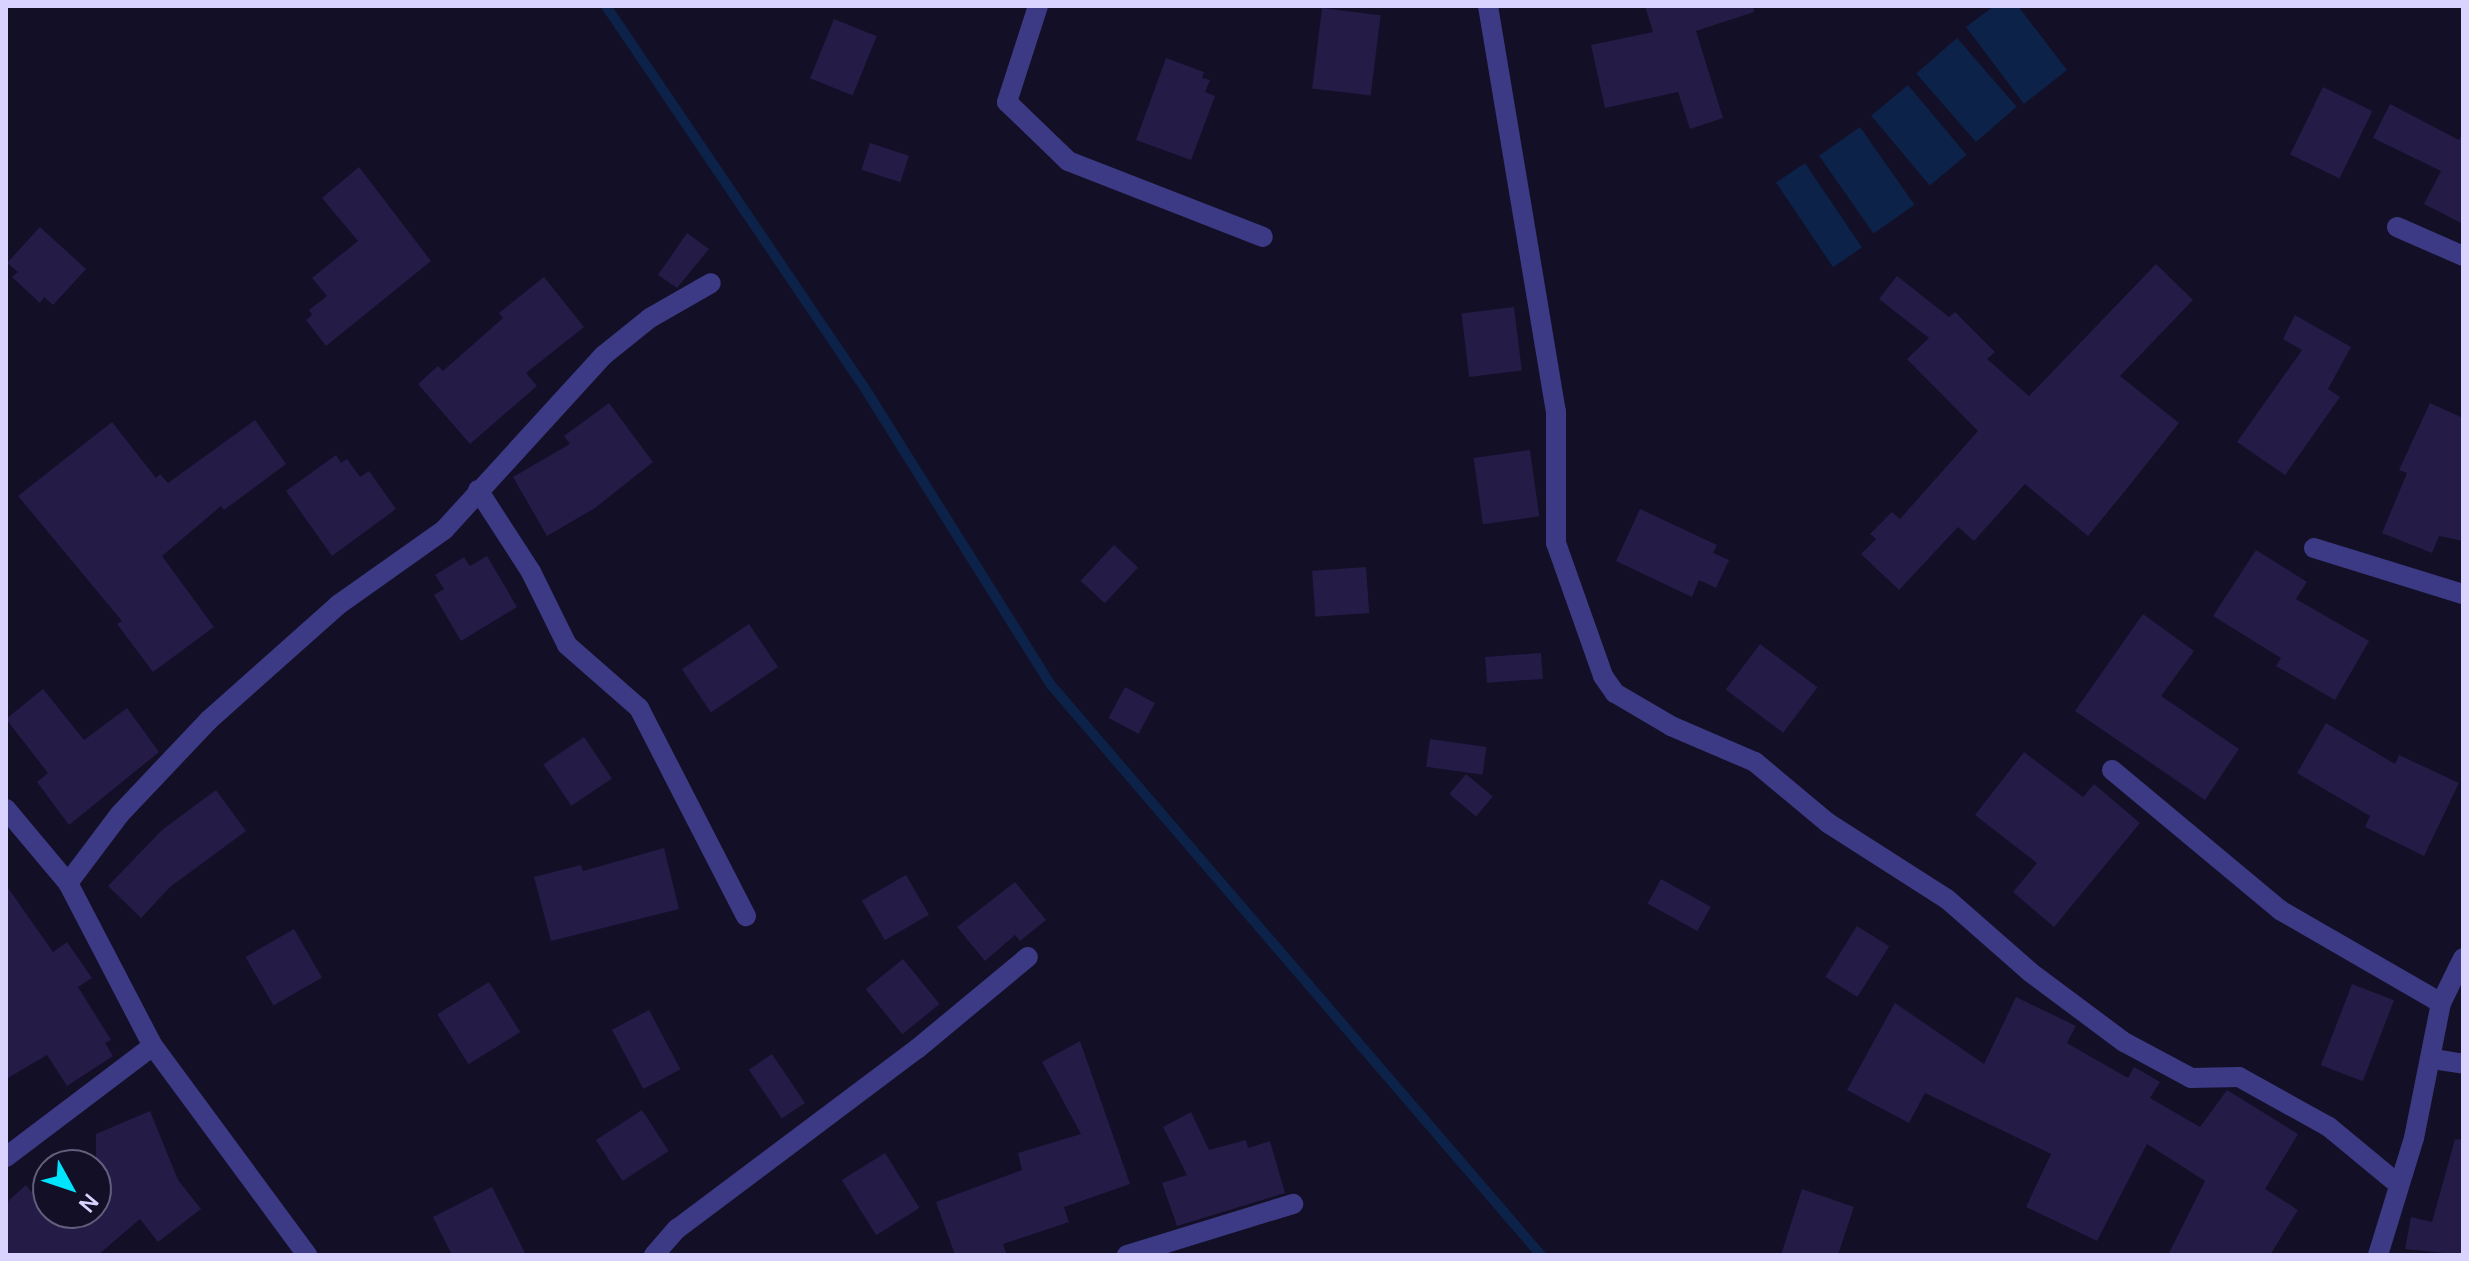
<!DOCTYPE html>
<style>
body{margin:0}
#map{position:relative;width:2469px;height:1261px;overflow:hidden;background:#130f26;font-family:Manrope,sans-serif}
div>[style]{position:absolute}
.water>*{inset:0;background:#0c2248;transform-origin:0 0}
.stream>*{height:10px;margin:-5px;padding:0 5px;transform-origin:5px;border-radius:5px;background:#0c2248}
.building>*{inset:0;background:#241b47;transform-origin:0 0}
.minor>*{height:20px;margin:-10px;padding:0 10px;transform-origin:10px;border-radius:10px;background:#3d3a85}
span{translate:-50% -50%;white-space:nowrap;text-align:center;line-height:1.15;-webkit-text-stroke:8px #130f26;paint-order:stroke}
.frame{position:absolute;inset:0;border:8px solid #d9d4ff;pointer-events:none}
.north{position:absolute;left:32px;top:1149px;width:80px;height:80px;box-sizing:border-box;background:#130f26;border:2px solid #625e7d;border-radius:50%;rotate:130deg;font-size:22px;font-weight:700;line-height:32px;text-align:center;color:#d9d4ff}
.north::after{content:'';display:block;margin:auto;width:28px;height:36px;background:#00e5ff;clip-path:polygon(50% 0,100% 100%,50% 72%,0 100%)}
</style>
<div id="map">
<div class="water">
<i style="clip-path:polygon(1994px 6px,2018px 6px,2067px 70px,2024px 104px,1966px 27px)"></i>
<i style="left:1957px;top:38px;width:91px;height:54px;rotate:49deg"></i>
<i style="left:1908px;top:85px;width:91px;height:48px;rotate:50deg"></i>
<i style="left:1860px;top:127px;width:95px;height:50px;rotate:55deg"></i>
<i style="left:1805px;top:163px;width:102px;height:35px;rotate:56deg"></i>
</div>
<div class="stream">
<i style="left:606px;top:6px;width:470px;rotate:55.9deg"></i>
<i style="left:869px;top:395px;width:342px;rotate:57.9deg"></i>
<i style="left:1051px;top:685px;width:752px;rotate:49.32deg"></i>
</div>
<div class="building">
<i style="clip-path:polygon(1645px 6px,1753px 6px,1754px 12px,1696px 31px,1723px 118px,1690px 129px,1678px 92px,1605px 108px,1591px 45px,1653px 32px)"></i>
<i style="left:1322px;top:8px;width:59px;height:81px;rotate:7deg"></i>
<i style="left:834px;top:19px;width:46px;height:64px;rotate:22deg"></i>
<i style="clip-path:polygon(1166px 58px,1204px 72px,1202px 78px,1210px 80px,1205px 92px,1215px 96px,1191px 160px,1136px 140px)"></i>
<i style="left:2323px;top:87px;width:55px;height:75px;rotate:26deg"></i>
<i style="clip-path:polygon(2390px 104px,2459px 140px,2463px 132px,2463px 224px,2424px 204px,2441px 171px,2373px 138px)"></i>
<i style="left:870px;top:143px;width:41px;height:28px;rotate:18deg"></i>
<i style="clip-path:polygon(359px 167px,431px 261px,326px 346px,306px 320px,312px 315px,309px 310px,327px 296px,312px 278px,358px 241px,322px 198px)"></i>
<i style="clip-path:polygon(40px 227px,86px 269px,53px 305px,44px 297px,40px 303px,12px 277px,18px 272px,7px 263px)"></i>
<i style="clip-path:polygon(687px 233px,709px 249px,677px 288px,658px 275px)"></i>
<i style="clip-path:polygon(2156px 264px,2193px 300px,2120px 376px,2179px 423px,2129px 486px,2088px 536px,2025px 484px,1974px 541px,1958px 527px,1899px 590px,1861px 554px,1876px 539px,1870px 534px,1892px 512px,1900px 519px,1978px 431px,1907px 359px,1929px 338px,1879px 299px,1897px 276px,1949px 317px,1955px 312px,1995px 352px,1987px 359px,2029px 396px)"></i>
<i style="clip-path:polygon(544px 277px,584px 327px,526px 373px,537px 386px,470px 444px,418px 384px,438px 366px,443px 371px,503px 318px,499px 313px)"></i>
<i style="left:1514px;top:307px;width:64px;height:53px;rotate:83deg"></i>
<i style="clip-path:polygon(2295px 315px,2351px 347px,2328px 389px,2340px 397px,2285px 475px,2237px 442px,2302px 350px,2283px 339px)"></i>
<i style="clip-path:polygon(609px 403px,653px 462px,595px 508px,547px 536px,513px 477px,570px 444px,564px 436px)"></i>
<i style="clip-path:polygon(2430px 403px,2463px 418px,2463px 541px,2439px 536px,2432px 553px,2382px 533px,2407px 473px,2399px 470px)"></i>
<i style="clip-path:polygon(255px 420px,286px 464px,224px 510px,221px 506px,162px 556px,214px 627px,153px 672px,117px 624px,122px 621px,18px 496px,112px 422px,156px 478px,160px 474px,168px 483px)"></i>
<i style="left:1530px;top:450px;width:67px;height:57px;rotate:82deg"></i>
<i style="clip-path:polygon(336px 455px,341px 463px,347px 459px,360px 477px,369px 471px,396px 509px,332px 556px,286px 491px)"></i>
<i style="clip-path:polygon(1640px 509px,1717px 545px,1713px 553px,1729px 560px,1716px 588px,1699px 580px,1692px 597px,1616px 561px)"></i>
<i style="left:1114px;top:545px;width:33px;height:49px;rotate:43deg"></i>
<i style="clip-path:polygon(2256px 550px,2307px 582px,2296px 599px,2369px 641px,2335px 700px,2276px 666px,2281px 658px,2213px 616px)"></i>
<i style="clip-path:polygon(487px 556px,517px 607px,461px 641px,434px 595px,444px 589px,435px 575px,464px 557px,470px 566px)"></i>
<i style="left:1366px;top:567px;width:46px;height:54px;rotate:86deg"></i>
<i style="clip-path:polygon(2143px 614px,2194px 651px,2161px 696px,2239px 749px,2205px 800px,2075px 711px)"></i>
<i style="left:749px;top:624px;width:52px;height:81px;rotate:56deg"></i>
<i style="left:1760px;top:644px;width:72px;height:57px;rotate:37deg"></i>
<i style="left:1541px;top:653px;width:26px;height:56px;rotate:86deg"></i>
<i style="left:1125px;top:687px;width:34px;height:35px;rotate:28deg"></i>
<i style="clip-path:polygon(43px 689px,84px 740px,127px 708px,159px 752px,69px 825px,37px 782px,48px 773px,6px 719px)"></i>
<i style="clip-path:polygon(2326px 723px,2395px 764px,2399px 755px,2459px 783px,2424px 856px,2365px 827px,2370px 816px,2297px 773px)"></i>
<i style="left:584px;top:737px;width:50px;height:49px;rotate:56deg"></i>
<i style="left:1430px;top:739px;width:57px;height:28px;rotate:8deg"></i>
<i style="clip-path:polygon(2024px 752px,2083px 797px,2094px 784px,2140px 823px,2054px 927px,2013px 892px,2037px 863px,1975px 815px)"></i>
<i style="left:1466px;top:774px;width:35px;height:26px;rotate:40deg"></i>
<i style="clip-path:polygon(216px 790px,246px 831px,170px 887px,141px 918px,108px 886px,162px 830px)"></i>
<i style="clip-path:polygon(664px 848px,679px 909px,551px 941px,534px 877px,581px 865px,583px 871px)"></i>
<i style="left:906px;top:875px;width:46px;height:51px;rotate:60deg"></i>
<i style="left:1661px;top:879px;width:57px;height:28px;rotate:29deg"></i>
<i style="clip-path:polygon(1015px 882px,1046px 920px,1020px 941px,1015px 935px,985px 961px,957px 927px)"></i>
<i style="clip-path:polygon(6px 885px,53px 952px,67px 942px,92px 978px,78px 987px,111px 1040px,105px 1043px,113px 1056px,67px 1086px,47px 1055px,6px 1079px)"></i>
<i style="left:1857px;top:926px;width:38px;height:60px;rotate:32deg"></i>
<i style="left:294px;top:929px;width:56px;height:56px;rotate:60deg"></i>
<i style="left:903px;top:959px;width:58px;height:48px;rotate:51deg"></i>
<i style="left:489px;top:982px;width:59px;height:61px;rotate:58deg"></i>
<i style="left:2352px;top:984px;width:45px;height:87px;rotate:21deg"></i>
<i style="clip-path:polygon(2016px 997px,2076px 1026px,2067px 1043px,2128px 1078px,2134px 1067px,2160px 1082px,2150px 1098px,2200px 1127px,2227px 1090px,2298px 1134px,2265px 1189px,2298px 1210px,2270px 1255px,2168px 1255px,2205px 1181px,2147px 1144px,2097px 1241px,2026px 1207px,2051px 1154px,1925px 1093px,1909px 1123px,1847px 1090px,1895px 1003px,1984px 1064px)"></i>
<i style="left:649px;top:1010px;width:67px;height:42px;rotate:62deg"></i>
<i style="clip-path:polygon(1080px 1041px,1130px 1184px,1064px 1207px,1069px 1222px,1003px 1244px,1007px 1255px,955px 1255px,936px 1202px,1022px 1170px,1018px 1153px,1081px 1134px,1042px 1062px)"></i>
<i style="left:772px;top:1054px;width:59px;height:28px;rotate:56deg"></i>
<i style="left:642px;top:1110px;width:49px;height:55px;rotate:57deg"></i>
<i style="clip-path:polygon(150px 1111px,178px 1180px,201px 1209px,158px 1242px,140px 1219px,98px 1255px,6px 1255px,6px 1203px,26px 1185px,48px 1213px,96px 1213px,96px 1134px)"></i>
<i style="clip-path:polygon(1191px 1112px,1209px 1150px,1246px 1140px,1248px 1148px,1270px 1141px,1285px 1193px,1177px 1226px,1162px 1183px,1187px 1175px,1163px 1127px)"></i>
<i style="clip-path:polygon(2455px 1139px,2463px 1140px,2463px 1255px,2405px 1249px,2411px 1217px,2432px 1222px)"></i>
<i style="left:885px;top:1153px;width:65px;height:51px;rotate:58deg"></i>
<i style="clip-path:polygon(492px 1187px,526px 1255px,452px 1255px,433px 1217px)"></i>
<i style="clip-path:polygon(1802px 1189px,1854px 1207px,1838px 1255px,1781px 1255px)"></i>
</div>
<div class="minor">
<i style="left:1038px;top:6px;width:101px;rotate:107.9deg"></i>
<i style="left:1007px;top:102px;width:85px;rotate:44deg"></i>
<i style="left:1068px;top:161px;width:209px;rotate:21.3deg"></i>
<i style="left:1488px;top:6px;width:411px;rotate:80.5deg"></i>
<i style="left:1556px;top:411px;width:132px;rotate:90deg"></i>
<i style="left:1556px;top:543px;width:141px;rotate:70.5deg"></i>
<i style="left:1603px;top:676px;width:21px;rotate:55deg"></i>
<i style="left:1615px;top:693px;width:65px;rotate:30.5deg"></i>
<i style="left:1671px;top:726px;width:91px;rotate:23.2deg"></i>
<i style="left:1755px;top:762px;width:95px;rotate:39.9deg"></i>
<i style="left:1828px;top:823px;width:141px;rotate:32.6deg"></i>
<i style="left:1947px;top:899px;width:111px;rotate:41.3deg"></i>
<i style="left:2030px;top:972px;width:117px;rotate:36.7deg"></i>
<i style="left:2124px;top:1042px;width:76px;rotate:28.2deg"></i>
<i style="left:2191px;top:1078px;width:48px;rotate:-1.2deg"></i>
<i style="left:2239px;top:1077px;width:103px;rotate:29.1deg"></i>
<i style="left:2329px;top:1127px;width:91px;rotate:39.6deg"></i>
<i style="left:2397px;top:227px;width:72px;rotate:23.7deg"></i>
<i style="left:478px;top:490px;width:98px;rotate:57.1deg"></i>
<i style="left:531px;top:572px;width:81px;rotate:63.7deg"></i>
<i style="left:567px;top:645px;width:96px;rotate:41.2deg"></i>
<i style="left:639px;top:708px;width:234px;rotate:62.8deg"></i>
<i style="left:2314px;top:548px;width:156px;rotate:17.2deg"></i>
<i style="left:2112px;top:770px;width:219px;rotate:39.8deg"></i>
<i style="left:2280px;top:910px;width:186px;rotate:30deg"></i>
<i style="left:6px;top:809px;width:97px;rotate:50deg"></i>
<i style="left:68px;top:883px;width:184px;rotate:62.5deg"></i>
<i style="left:153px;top:1046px;width:260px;rotate:53.6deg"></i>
<i style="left:68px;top:883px;width:86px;rotate:-53deg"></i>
<i style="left:120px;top:814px;width:129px;rotate:-46.6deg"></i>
<i style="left:209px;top:720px;width:173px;rotate:-41.7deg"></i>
<i style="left:338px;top:605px;width:130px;rotate:-35.3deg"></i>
<i style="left:444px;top:530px;width:237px;rotate:-47.6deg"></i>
<i style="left:604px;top:355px;width:59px;rotate:-38.8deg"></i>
<i style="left:650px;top:318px;width:70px;rotate:-29.8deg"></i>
<i style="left:2433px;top:1059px;width:30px;rotate:9deg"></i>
<i style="left:6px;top:1157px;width:184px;rotate:-37.1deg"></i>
<i style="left:654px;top:1255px;width:35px;rotate:-49deg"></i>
<i style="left:677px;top:1229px;width:300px;rotate:-36.9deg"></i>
<i style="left:917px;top:1049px;width:144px;rotate:-39.7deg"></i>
<i style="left:1127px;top:1255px;width:174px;rotate:-17.1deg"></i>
<i style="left:2378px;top:1255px;width:122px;rotate:-72.9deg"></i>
<i style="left:2414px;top:1138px;width:138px;rotate:-78.7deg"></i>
<i style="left:2441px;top:1003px;width:50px;rotate:-63.9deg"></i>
</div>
<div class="frame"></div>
<div class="north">N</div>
</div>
